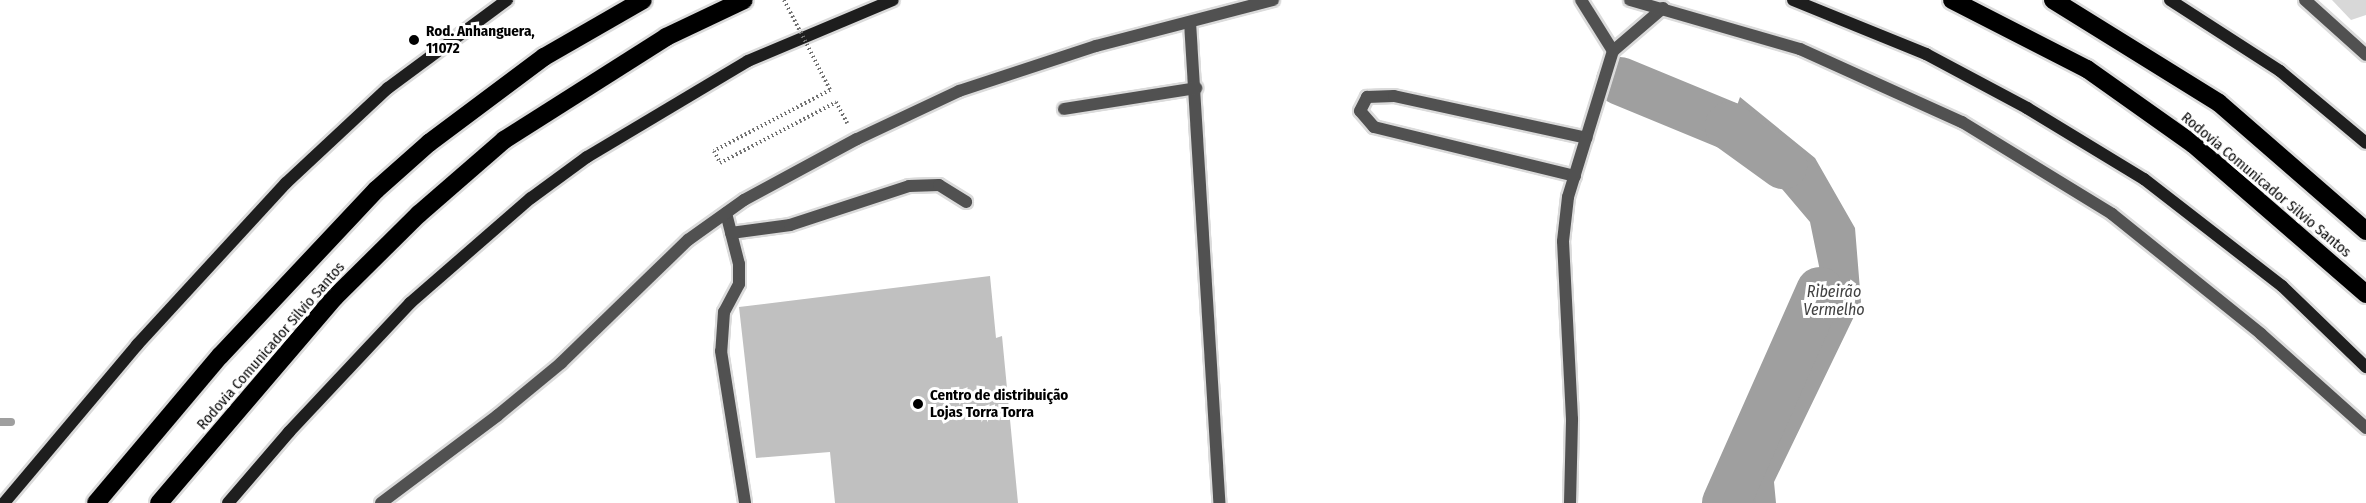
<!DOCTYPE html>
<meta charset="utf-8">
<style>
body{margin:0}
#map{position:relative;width:2366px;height:503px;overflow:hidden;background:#fff;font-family:"Fira Sans Condensed",sans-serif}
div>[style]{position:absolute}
.green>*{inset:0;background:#d8d8d8}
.water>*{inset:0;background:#9f9f9f}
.stream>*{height:8px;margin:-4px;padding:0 4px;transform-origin:4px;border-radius:4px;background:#9f9f9f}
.river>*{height:48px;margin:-24px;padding:0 24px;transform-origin:24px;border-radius:24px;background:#9f9f9f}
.building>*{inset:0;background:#c0c0c0}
.path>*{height:4px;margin-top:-2px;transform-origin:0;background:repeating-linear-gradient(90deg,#737373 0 1.5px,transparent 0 4.5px)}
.roads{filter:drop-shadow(2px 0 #dbdbdb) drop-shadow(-2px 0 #dbdbdb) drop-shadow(0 2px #dbdbdb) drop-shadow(0 -2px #dbdbdb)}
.service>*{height:12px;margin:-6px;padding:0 6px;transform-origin:6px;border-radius:6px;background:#515151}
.minor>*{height:12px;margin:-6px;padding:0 6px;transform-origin:6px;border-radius:6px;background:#515151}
.secondary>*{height:12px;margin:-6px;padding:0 6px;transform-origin:6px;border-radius:6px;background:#1e1e1e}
.motorway>*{height:18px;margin:-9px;padding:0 9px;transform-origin:9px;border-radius:9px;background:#000}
.path-bridge>*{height:4px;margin-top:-2px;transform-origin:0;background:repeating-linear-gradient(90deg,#737373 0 1.5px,transparent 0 4.5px)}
.dots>*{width:16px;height:16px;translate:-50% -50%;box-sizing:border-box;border:3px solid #fff;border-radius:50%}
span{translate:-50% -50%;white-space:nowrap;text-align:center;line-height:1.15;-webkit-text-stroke:6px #fff;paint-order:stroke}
.poi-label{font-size:15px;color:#000;font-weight:700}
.left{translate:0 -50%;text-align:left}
.street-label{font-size:15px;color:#000}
.water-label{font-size:16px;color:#404040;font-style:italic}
</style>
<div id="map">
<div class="green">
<i style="clip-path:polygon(2332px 0,2366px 0,2366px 15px,2351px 20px)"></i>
</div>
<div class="water">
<i style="clip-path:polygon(1740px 97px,1815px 158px,1855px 228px,1861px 302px,1774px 482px,1776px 503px,1751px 503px,1751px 478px,1820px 271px,1810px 222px,1776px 182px,1723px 146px)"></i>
</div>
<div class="stream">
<i style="left:0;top:422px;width:11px"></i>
</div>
<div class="river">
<i style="left:1620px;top:81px;width:118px;rotate:22.4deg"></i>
<i style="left:1729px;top:126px;width:67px;rotate:35.8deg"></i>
<i style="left:1726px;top:503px;width:232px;rotate:-66.1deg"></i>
</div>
<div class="building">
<i style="clip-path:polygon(990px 276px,996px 338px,1002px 336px,1018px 503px,835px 503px,830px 452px,756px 458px,739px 307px)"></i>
</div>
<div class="path">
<i style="left:836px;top:102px;width:24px;rotate:62deg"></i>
</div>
<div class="roads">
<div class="service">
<i style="left:1581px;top:0;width:60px;rotate:57.9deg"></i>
<i style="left:2305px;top:0;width:82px;rotate:42deg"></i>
<i style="left:1190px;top:22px;width:482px;rotate:86.5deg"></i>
<i style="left:1064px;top:109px;width:134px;rotate:-9deg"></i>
<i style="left:1575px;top:176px;width:207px;rotate:-166.3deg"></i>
<i style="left:1374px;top:127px;width:21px;rotate:-131deg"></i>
<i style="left:1360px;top:111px;width:16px;rotate:-63deg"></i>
<i style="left:1367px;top:97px;width:27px;rotate:-2deg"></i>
<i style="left:1394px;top:96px;width:197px;rotate:12.3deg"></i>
<i style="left:726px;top:213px;width:53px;rotate:75.7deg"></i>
<i style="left:739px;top:264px;width:20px;rotate:90deg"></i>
<i style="left:739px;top:284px;width:32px;rotate:118deg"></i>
<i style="left:724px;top:312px;width:39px;rotate:94deg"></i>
<i style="left:721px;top:351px;width:154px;rotate:81deg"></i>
<i style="left:731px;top:233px;width:60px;rotate:-7.7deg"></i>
<i style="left:790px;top:225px;width:125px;rotate:-18.1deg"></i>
<i style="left:909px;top:186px;width:30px;rotate:-2deg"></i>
<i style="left:939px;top:185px;width:32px;rotate:32deg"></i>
<i style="left:1570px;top:503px;width:84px;rotate:-88.6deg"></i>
<i style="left:1572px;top:419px;width:178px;rotate:-92.9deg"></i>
<i style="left:1563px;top:241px;width:44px;rotate:-83.5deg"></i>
<i style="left:1568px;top:197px;width:153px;rotate:-72.9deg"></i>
<i style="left:1613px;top:51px;width:66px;rotate:-40.7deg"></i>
</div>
<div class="minor">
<i style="left:1630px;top:0;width:177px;rotate:16.1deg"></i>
<i style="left:1800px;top:49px;width:178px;rotate:24.3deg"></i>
<i style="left:1962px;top:122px;width:176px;rotate:31.5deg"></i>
<i style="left:2112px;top:214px;width:191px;rotate:38.8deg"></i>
<i style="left:2261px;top:334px;width:141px;rotate:41.8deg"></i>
<i style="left:381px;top:503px;width:146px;rotate:-36.9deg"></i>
<i style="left:498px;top:415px;width:82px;rotate:-39.5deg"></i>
<i style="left:561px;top:363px;width:177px;rotate:-44.1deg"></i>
<i style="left:688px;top:240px;width:69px;rotate:-35.5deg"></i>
<i style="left:744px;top:200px;width:128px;rotate:-28.4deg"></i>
<i style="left:857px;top:139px;width:113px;rotate:-25.2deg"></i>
<i style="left:959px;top:91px;width:144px;rotate:-18.2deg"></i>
<i style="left:1096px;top:46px;width:183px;rotate:-14.6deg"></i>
</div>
<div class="secondary">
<i style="left:1793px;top:0;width:144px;rotate:22.1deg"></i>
<i style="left:1926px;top:54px;width:115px;rotate:28.1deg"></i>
<i style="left:2027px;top:108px;width:137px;rotate:31.3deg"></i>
<i style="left:2144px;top:179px;width:175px;rotate:37.8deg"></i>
<i style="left:2282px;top:286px;width:117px;rotate:44deg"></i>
<i style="left:2170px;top:0;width:131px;rotate:32.8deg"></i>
<i style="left:2280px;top:71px;width:112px;rotate:39.9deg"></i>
<i style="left:4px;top:503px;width:207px;rotate:-49.9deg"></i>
<i style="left:137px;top:345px;width:220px;rotate:-47.4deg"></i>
<i style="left:286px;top:183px;width:139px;rotate:-43deg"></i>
<i style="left:388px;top:88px;width:148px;rotate:-36.5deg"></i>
<i style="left:228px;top:503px;width:94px;rotate:-49.3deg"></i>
<i style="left:289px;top:432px;width:177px;rotate:-46.8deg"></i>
<i style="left:410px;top:303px;width:160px;rotate:-41deg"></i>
<i style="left:531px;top:198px;width:69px;rotate:-36.2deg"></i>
<i style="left:587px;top:157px;width:187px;rotate:-30.8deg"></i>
<i style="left:748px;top:61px;width:157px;rotate:-22.8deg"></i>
</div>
<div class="motorway">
<i style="left:1952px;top:0;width:152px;rotate:27.1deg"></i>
<i style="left:2087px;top:69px;width:130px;rotate:35.3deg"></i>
<i style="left:2193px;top:144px;width:229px;rotate:40.9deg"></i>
<i style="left:2053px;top:0;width:195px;rotate:31.8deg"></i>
<i style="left:2219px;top:103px;width:195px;rotate:41deg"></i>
<i style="left:96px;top:503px;width:192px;rotate:-49.9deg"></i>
<i style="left:220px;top:356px;width:228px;rotate:-46.8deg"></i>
<i style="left:376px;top:190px;width:71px;rotate:-41.6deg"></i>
<i style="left:429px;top:143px;width:144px;rotate:-36.8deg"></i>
<i style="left:544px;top:57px;width:114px;rotate:-29.9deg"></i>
<i style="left:159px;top:503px;width:271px;rotate:-49.5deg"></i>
<i style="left:335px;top:297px;width:118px;rotate:-44.7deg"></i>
<i style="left:419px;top:214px;width:113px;rotate:-41deg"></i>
<i style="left:504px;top:140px;width:192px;rotate:-32.4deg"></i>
<i style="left:666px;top:37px;width:86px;rotate:-25.4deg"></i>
</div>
</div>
<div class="path-bridge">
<i style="left:784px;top:0;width:101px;rotate:62.9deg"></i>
<i style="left:830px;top:90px;width:131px;rotate:152.3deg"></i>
<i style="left:714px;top:151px;width:13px;rotate:63deg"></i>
<i style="left:720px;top:163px;width:131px;rotate:-27.7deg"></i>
</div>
<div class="dots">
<i style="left:414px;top:40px;background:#000"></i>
<i style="left:918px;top:404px;background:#000"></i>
</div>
<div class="poi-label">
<span class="left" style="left:426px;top:40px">Rod. Anhanguera,<br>11072</span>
<span class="left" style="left:930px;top:404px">Centro de distribuição<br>Lojas Torra Torra</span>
</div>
<div class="street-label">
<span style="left:2266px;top:185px;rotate:40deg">Rodovia Comunicador Silvio Santos</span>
<span style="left:271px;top:346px;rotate:-49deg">Rodovia Comunicador Silvio Santos</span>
</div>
<div class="water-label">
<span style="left:1834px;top:301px">Ribeirão<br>Vermelho</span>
</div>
</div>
